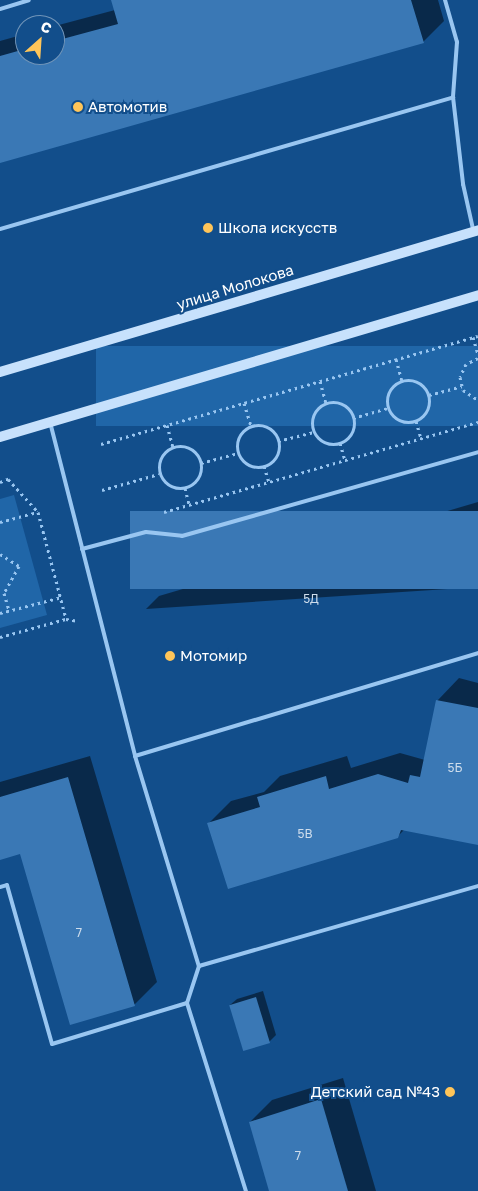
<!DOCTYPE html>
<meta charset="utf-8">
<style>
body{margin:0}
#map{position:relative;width:478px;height:1191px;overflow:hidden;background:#124e8b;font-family:"Golos Text",sans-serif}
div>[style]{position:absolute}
.green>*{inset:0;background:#2066a8;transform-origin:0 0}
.shadow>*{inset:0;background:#0007}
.building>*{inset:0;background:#3a78b5;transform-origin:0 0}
.path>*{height:3px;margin-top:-1.5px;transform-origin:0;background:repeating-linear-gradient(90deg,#99c6f1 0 2.5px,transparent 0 6.5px)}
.path>.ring{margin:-1.5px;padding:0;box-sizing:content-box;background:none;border:3px solid #99c6f1;border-radius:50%}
.lane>*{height:4px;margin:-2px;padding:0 2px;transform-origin:2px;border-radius:2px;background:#99c6f1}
.secondary>*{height:10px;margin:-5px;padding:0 5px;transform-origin:5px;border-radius:5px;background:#c7e1fc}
.dots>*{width:14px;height:14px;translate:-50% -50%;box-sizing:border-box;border:2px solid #124e8b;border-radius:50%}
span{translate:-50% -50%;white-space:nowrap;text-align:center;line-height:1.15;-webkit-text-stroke:4px #124e8b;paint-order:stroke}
.number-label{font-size:12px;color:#ceddec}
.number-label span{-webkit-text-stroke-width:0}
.poi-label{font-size:15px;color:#fff}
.left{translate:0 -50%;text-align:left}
.right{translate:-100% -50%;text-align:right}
.street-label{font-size:15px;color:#fff}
.north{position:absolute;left:15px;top:15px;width:50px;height:50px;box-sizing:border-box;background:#124e8b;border:1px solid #7195b9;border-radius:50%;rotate:26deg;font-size:14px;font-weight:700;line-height:20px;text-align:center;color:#fff}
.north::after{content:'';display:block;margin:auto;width:18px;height:22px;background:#ffc559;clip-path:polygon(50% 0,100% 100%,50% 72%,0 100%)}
</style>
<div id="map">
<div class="green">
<i style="left:478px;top:346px;width:80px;height:382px;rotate:90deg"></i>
<i style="clip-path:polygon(14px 495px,47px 615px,0 628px,0 499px)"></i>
</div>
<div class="shadow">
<i style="clip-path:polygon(113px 0,438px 0,444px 21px,423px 42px,0 162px,0 41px,25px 34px,25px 55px,55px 55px,55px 26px,115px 10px)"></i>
<i style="clip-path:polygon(478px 502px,478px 587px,146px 609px,159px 596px)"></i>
<i style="clip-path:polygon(459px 678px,478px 683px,478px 843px,405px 829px,397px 837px,209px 823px,231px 801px,264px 792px,280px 776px,347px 756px,351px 768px,400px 753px,425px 760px,438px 700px)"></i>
<i style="clip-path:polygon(90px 756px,157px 982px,135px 1004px,71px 1023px,21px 853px,0 859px,0 782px)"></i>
<i style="clip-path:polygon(263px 991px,276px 1035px,269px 1042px,230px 1005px,237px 999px)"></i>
<i style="clip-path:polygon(343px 1078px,376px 1191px,271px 1191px,250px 1122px,272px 1100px)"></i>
</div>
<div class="building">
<i style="clip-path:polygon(111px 0,411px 0,424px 43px,0 163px,0 56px,25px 49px,25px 55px,55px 55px,55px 41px,118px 24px)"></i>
<i style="left:478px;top:511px;width:78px;height:348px;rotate:90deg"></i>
<i style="clip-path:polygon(436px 700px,478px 708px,478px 845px,401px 830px,398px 838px,228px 889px,207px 823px,260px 807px,257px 797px,326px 776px,329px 789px,378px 774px,408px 783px,410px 775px,420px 777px)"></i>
<i style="clip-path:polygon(68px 777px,135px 1006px,70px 1025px,20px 854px,0 860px,0 797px)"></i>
<i style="left:256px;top:997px;width:48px;height:28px;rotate:73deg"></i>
<i style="clip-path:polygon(321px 1099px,348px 1191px,269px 1191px,249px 1122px)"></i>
</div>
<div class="path">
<i style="left:473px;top:337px;width:18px;rotate:74deg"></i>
<i style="left:478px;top:358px;width:13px;rotate:153deg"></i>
<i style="left:466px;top:364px;width:14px;rotate:115deg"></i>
<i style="left:460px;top:377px;width:13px;rotate:77deg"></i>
<i style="left:463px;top:390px;width:18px;rotate:34deg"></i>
<i style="left:396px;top:359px;width:23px;rotate:75deg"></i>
<i class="ring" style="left:387px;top:380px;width:39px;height:39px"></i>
<i style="left:320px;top:381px;width:23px;rotate:75deg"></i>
<i style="left:429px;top:395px;width:34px;rotate:-15deg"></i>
<i class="ring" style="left:312px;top:402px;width:39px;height:39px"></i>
<i style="left:244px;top:403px;width:24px;rotate:73deg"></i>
<i style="left:353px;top:418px;width:36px;rotate:-16deg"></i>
<i style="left:416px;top:421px;width:18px;rotate:74deg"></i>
<i class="ring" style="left:237px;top:425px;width:39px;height:39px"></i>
<i style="left:167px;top:425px;width:23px;rotate:75deg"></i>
<i style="left:278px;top:441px;width:36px;rotate:-14deg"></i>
<i style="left:340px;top:443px;width:18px;rotate:74deg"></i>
<i style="left:101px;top:444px;width:392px;rotate:-16deg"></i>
<i class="ring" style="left:159px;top:446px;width:39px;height:39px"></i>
<i style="left:201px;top:463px;width:38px;rotate:-15deg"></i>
<i style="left:264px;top:466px;width:17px;rotate:73deg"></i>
<i style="left:0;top:482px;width:9px;rotate:-21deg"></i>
<i style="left:8px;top:479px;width:45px;rotate:47.7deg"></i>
<i style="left:38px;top:512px;width:111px;rotate:75.3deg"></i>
<i style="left:185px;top:488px;width:16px;rotate:76deg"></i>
<i style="left:102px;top:490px;width:59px;rotate:-15.7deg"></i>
<i style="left:164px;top:512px;width:327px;rotate:-16deg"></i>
<i style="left:0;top:522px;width:39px;rotate:-15deg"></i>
<i style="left:0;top:554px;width:22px;rotate:32deg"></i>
<i style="left:19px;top:566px;width:31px;rotate:119deg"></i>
<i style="left:4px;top:593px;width:19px;rotate:74deg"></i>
<i style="left:0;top:613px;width:64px;rotate:-14.5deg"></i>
<i style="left:0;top:637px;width:68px;rotate:-15.3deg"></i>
<i style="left:66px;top:619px;width:13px;rotate:9deg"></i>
</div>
<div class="lane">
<i style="left:445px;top:0;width:44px;rotate:74.1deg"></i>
<i style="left:457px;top:42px;width:55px;rotate:94.2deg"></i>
<i style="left:453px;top:97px;width:88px;rotate:83.4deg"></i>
<i style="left:463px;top:184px;width:46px;rotate:77.5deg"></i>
<i style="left:0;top:9px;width:30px;rotate:-17deg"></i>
<i style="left:0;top:229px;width:472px;rotate:-16.2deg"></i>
<i style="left:50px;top:422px;width:345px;rotate:75.7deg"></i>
<i style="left:135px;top:756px;width:220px;rotate:73.1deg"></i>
<i style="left:199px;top:966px;width:290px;rotate:-16deg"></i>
<i style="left:82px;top:549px;width:66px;rotate:-14.9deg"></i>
<i style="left:146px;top:532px;width:36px;rotate:6deg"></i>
<i style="left:182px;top:536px;width:308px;rotate:-15.8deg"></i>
<i style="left:135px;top:756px;width:358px;rotate:-16.7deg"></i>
<i style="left:0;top:887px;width:7px;rotate:-16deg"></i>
<i style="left:7px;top:885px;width:165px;rotate:74.2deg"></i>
<i style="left:52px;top:1044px;width:141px;rotate:-16.9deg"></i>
<i style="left:187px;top:1003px;width:39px;rotate:-72deg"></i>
<i style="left:187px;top:1003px;width:197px;rotate:72.6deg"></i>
</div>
<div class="secondary">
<i style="left:0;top:372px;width:499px;rotate:-16.5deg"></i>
<i style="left:0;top:437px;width:499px;rotate:-16.5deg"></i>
</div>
<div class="dots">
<i style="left:78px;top:107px;background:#ffc559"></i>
<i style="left:208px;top:228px;background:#ffc559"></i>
<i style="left:170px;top:656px;background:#ffc559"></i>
<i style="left:450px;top:1092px;background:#ffc559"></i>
</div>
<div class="number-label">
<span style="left:311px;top:599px">5Д</span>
<span style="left:455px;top:768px">5Б</span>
<span style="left:305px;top:834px">5В</span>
<span style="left:79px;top:933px">7</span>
<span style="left:298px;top:1156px">7</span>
</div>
<div class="poi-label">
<span class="left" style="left:88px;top:107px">Автомотив</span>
<span class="left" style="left:218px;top:228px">Школа искусств</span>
<span class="left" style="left:180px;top:656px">Мотомир</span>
<span class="right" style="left:440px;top:1092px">Детский сад №43</span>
</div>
<div class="street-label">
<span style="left:235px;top:287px;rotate:-17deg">улица Молокова</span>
</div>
<div class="north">С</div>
</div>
